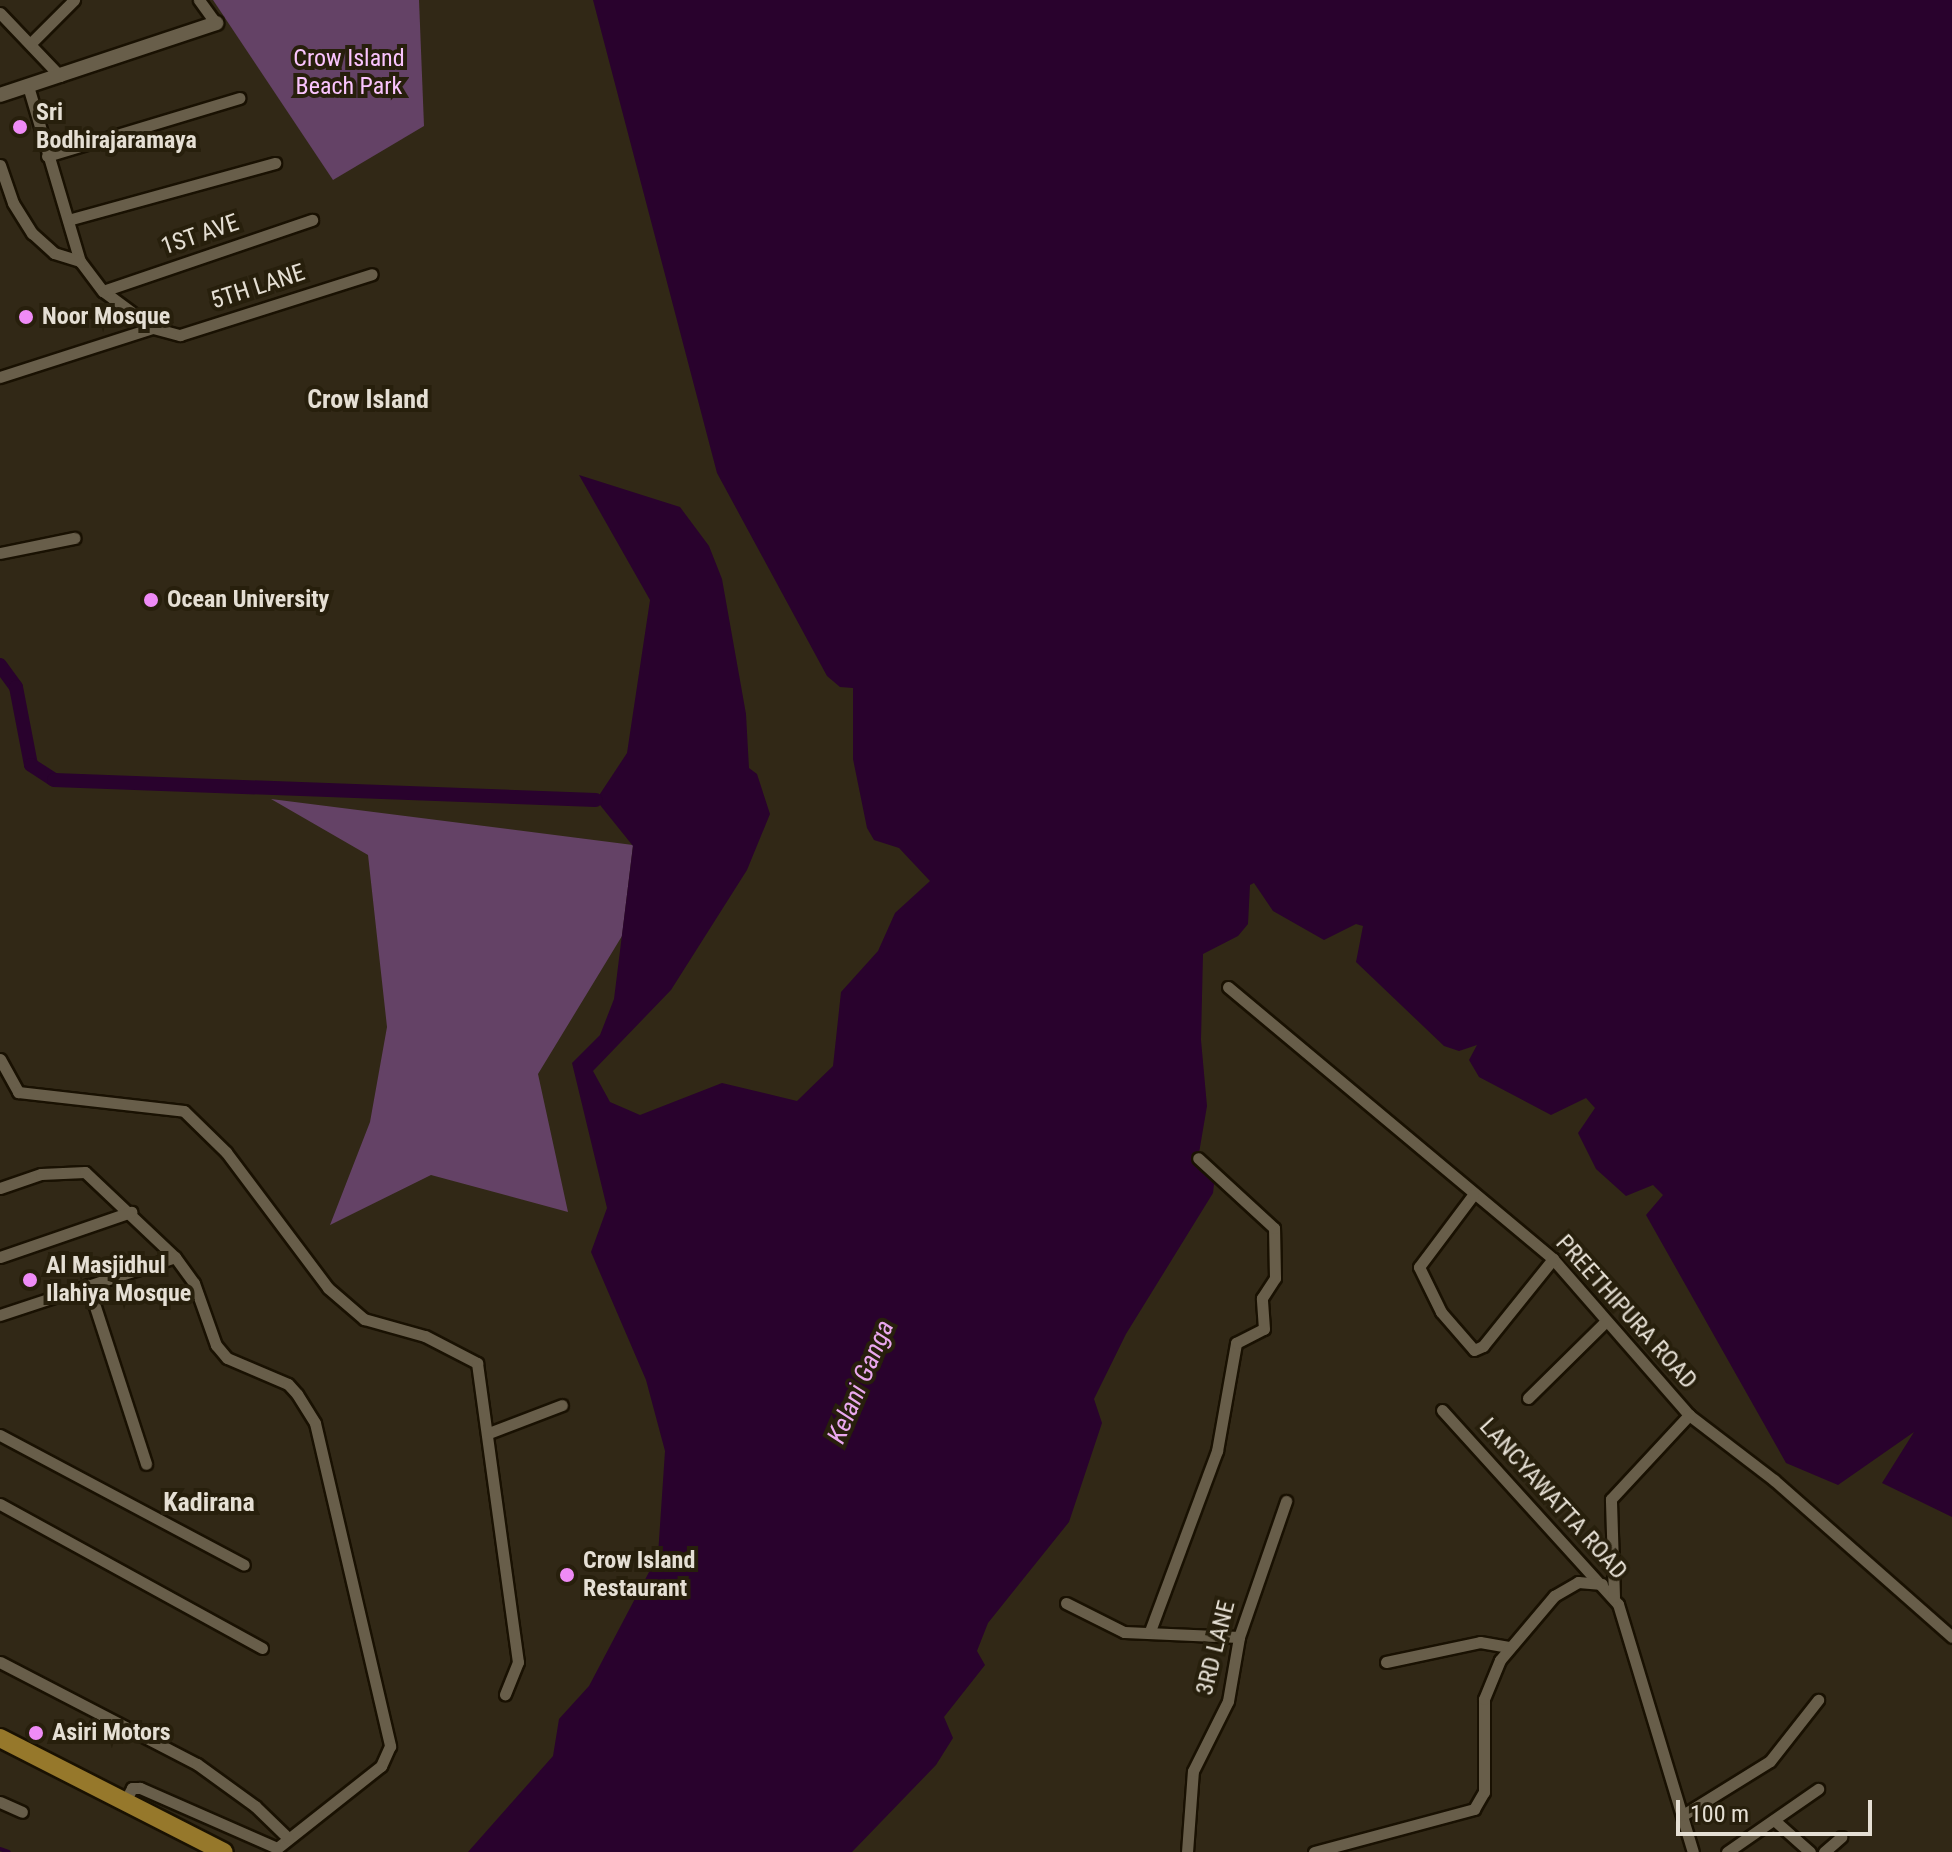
<!DOCTYPE html>
<style>
body{margin:0}
#map{position:relative;width:1952px;height:1852px;overflow:hidden;background:#312816;font-family:"Roboto Condensed",sans-serif}
div>[style]{position:absolute}
.green>*{inset:0;background:#644266}
.water>*{inset:0;background:#29022d}
.stream>*{height:4px;margin:-2px;padding:0 2px;transform-origin:2px;border-radius:2px;background:#29022d}
.canal>*{height:14px;margin:-7px;padding:0 7px;transform-origin:7px;border-radius:7px;background:#29022d}
.roads{filter:drop-shadow(2px 0 #191102) drop-shadow(-2px 0 #191102) drop-shadow(0 2px #191102) drop-shadow(0 -2px #191102)}
.minor>*{height:11px;margin:-5.5px;padding:0 5.5px;transform-origin:5.5px;border-radius:5.5px;background:#685e4a}
.tertiary>*{height:14px;margin:-7px;padding:0 7px;transform-origin:7px;border-radius:7px;background:#685e4a}
.primary>*{height:18px;margin:-9px;padding:0 9px;transform-origin:9px;border-radius:9px;background:#96782b}
.dots>*{width:22px;height:22px;translate:-50% -50%;box-sizing:border-box;border:4px solid #271f0c;border-radius:50%}
span{translate:-50% -50%;white-space:nowrap;text-align:center;line-height:1.15;-webkit-text-stroke:8px #271f0c;paint-order:stroke}
.park-label{font-size:24px;color:#fac4fd}
.poi-label{font-size:24px;color:#e5dfd4;font-weight:700}
.left{translate:0 -50%;text-align:left}
.street-label{font-size:24px;color:#e5dfd4}
.neighbourhood-label{font-size:26px;color:#e5dfd4;font-weight:700}
.water-label{font-size:26px;color:#eaa8ee;font-style:italic}
.scale{position:absolute;left:1676px;top:1800px;width:196px;height:36px;box-sizing:border-box;border:4px solid #e5dfd4;border-top:0;padding-left:10px;font-size:24px;line-height:28px;white-space:nowrap;color:#e5dfd4;-webkit-text-stroke:6px #271f0c;paint-order:stroke}
</style>
<div id="map">
<div class="green">
<i style="clip-path:polygon(213px 0,419px 0,424px 126px,333px 180px)"></i>
<i style="clip-path:polygon(271px 799px,633px 845px,622px 936px,538px 1074px,568px 1212px,431px 1175px,330px 1225px,370px 1122px,387px 1027px,368px 855px)"></i>
</div>
<div class="water">
<i style="clip-path:polygon(593px 0,1952px 0,1952px 1517px,1882px 1483px,1914px 1432px,1838px 1485px,1786px 1463px,1646px 1215px,1663px 1195px,1653px 1185px,1626px 1196px,1596px 1169px,1578px 1133px,1595px 1108px,1586px 1098px,1551px 1115px,1479px 1077px,1469px 1060px,1477px 1045px,1459px 1051px,1444px 1046px,1356px 962px,1363px 926px,1356px 924px,1324px 940px,1273px 911px,1254px 883px,1250px 885px,1248px 924px,1238px 936px,1203px 954px,1201px 1040px,1207px 1106px,1198px 1159px,1215px 1176px,1213px 1193px,1126px 1334px,1094px 1399px,1102px 1423px,1069px 1522px,988px 1623px,977px 1651px,985px 1665px,944px 1717px,953px 1738px,936px 1765px,852px 1852px,468px 1852px,553px 1756px,559px 1719px,589px 1686px,658px 1555px,665px 1451px,646px 1380px,591px 1252px,607px 1208px,572px 1063px,600px 1035px,614px 999px,633px 846px,596px 800px,627px 753px,650px 600px,579px 475px,680px 507px,709px 546px,722px 579px,746px 714px,749px 768px,757px 774px,770px 814px,747px 870px,671px 990px,593px 1071px,610px 1102px,640px 1115px,722px 1083px,797px 1101px,833px 1066px,841px 992px,878px 951px,895px 913px,930px 881px,899px 848px,874px 840px,867px 828px,853px 759px,853px 688px,840px 687px,827px 676px,717px 473px)"></i>
</div>
<div class="stream">
<i style="left:0;top:1849px;width:9px;rotate:18deg"></i>
</div>
<div class="canal">
<i style="left:0;top:665px;width:27px;rotate:54deg"></i>
<i style="left:16px;top:687px;width:79px;rotate:79.1deg"></i>
<i style="left:31px;top:765px;width:27px;rotate:33deg"></i>
<i style="left:54px;top:780px;width:542px;rotate:2.11deg"></i>
</div>
<div class="roads">
<div class="minor">
<i style="left:199px;top:0;width:29px;rotate:54deg"></i>
<i style="left:0;top:13px;width:87px;rotate:46.4deg"></i>
<i style="left:31px;top:43px;width:61px;rotate:-45deg"></i>
<i style="left:28px;top:86px;width:183px;rotate:73.5deg"></i>
<i style="left:80px;top:261px;width:38px;rotate:53deg"></i>
<i style="left:103px;top:291px;width:62px;rotate:36.5deg"></i>
<i style="left:153px;top:328px;width:28px;rotate:15deg"></i>
<i style="left:180px;top:335px;width:201px;rotate:-17.6deg"></i>
<i style="left:47px;top:156px;width:201px;rotate:-16.8deg"></i>
<i style="left:0;top:165px;width:40px;rotate:71.1deg"></i>
<i style="left:13px;top:203px;width:36px;rotate:58deg"></i>
<i style="left:32px;top:233px;width:30px;rotate:42deg"></i>
<i style="left:54px;top:253px;width:27px;rotate:17deg"></i>
<i style="left:68px;top:220px;width:215px;rotate:-15.4deg"></i>
<i style="left:103px;top:291px;width:221px;rotate:-18.8deg"></i>
<i style="left:0;top:377px;width:161px;rotate:-17.8deg"></i>
<i style="left:0;top:553px;width:76px;rotate:-11.5deg"></i>
<i style="left:1228px;top:987px;width:424px;rotate:39.9deg"></i>
<i style="left:1553px;top:1259px;width:207px;rotate:48.9deg"></i>
<i style="left:1689px;top:1415px;width:107px;rotate:37.4deg"></i>
<i style="left:1774px;top:1480px;width:237px;rotate:41.4deg"></i>
<i style="left:0;top:1059px;width:38px;rotate:61deg"></i>
<i style="left:18px;top:1092px;width:167px;rotate:6.5deg"></i>
<i style="left:184px;top:1111px;width:59px;rotate:44.3deg"></i>
<i style="left:226px;top:1152px;width:170px;rotate:53.1deg"></i>
<i style="left:328px;top:1288px;width:48px;rotate:40.7deg"></i>
<i style="left:364px;top:1319px;width:63px;rotate:15.6deg"></i>
<i style="left:425px;top:1336px;width:59px;rotate:27.4deg"></i>
<i style="left:477px;top:1363px;width:302px;rotate:82.2deg"></i>
<i style="left:518px;top:1662px;width:35px;rotate:112deg"></i>
<i style="left:0;top:1188px;width:43px;rotate:-18.9deg"></i>
<i style="left:41px;top:1174px;width:44px;rotate:-2.6deg"></i>
<i style="left:85px;top:1172px;width:124px;rotate:43.4deg"></i>
<i style="left:175px;top:1257px;width:32px;rotate:54deg"></i>
<i style="left:194px;top:1283px;width:66px;rotate:70.5deg"></i>
<i style="left:216px;top:1345px;width:17px;rotate:50deg"></i>
<i style="left:227px;top:1358px;width:66px;rotate:23.1deg"></i>
<i style="left:288px;top:1384px;width:13px;rotate:48deg"></i>
<i style="left:297px;top:1394px;width:34px;rotate:58deg"></i>
<i style="left:315px;top:1423px;width:332px;rotate:76.9deg"></i>
<i style="left:390px;top:1746px;width:22px;rotate:114deg"></i>
<i style="left:381px;top:1766px;width:132px;rotate:141.7deg"></i>
<i style="left:277px;top:1848px;width:150px;rotate:-156.3deg"></i>
<i style="left:140px;top:1788px;width:8px;rotate:180deg"></i>
<i style="left:132px;top:1788px;width:13px;rotate:117deg"></i>
<i style="left:1473px;top:1195px;width:90px;rotate:126.9deg"></i>
<i style="left:1419px;top:1267px;width:50px;rotate:63.9deg"></i>
<i style="left:1441px;top:1312px;width:50px;rotate:49deg"></i>
<i style="left:1474px;top:1350px;width:10px;rotate:-24deg"></i>
<i style="left:1483px;top:1346px;width:112px;rotate:-51.2deg"></i>
<i style="left:0;top:1257px;width:139px;rotate:-19deg"></i>
<i style="left:88px;top:1285px;width:188px;rotate:72deg"></i>
<i style="left:0;top:1315px;width:184px;rotate:-18.3deg"></i>
<i style="left:1528px;top:1398px;width:110px;rotate:-44.6deg"></i>
<i style="left:1442px;top:1410px;width:262px;rotate:47.8deg"></i>
<i style="left:1618px;top:1604px;width:259px;rotate:73.2deg"></i>
<i style="left:489px;top:1433px;width:78px;rotate:-21deg"></i>
<i style="left:0;top:1435px;width:276px;rotate:28deg"></i>
<i style="left:0;top:1504px;width:299px;rotate:28.8deg"></i>
<i style="left:1614px;top:1597px;width:98px;rotate:-91.8deg"></i>
<i style="left:1611px;top:1499px;width:115px;rotate:-47.1deg"></i>
<i style="left:1066px;top:1603px;width:65px;rotate:26.6deg"></i>
<i style="left:1124px;top:1632px;width:115px;rotate:2.5deg"></i>
<i style="left:1150px;top:1631px;width:192px;rotate:-69.6deg"></i>
<i style="left:1217px;top:1451px;width:110px;rotate:-80deg"></i>
<i style="left:1236px;top:1343px;width:31px;rotate:-27deg"></i>
<i style="left:1264px;top:1329px;width:31px;rotate:-94deg"></i>
<i style="left:1262px;top:1298px;width:24px;rotate:-57deg"></i>
<i style="left:1275px;top:1278px;width:50px;rotate:-91.1deg"></i>
<i style="left:1274px;top:1228px;width:103px;rotate:-137.4deg"></i>
<i style="left:0;top:1662px;width:222px;rotate:27.4deg"></i>
<i style="left:197px;top:1764px;width:72px;rotate:35.9deg"></i>
<i style="left:255px;top:1806px;width:46px;rotate:44.1deg"></i>
<i style="left:1386px;top:1662px;width:96px;rotate:-12deg"></i>
<i style="left:1480px;top:1642px;width:29px;rotate:10deg"></i>
<i style="left:0;top:1802px;width:24px;rotate:24deg"></i>
<i style="left:1683px;top:1815px;width:102px;rotate:-31.8deg"></i>
<i style="left:1770px;top:1761px;width:78px;rotate:-51.8deg"></i>
<i style="left:1774px;top:1820px;width:48px;rotate:41.6deg"></i>
<i style="left:1187px;top:1852px;width:81px;rotate:-85.8deg"></i>
<i style="left:1193px;top:1771px;width:78px;rotate:-63.4deg"></i>
<i style="left:1228px;top:1701px;width:65px;rotate:-80.2deg"></i>
<i style="left:1239px;top:1637px;width:144px;rotate:-70.9deg"></i>
<i style="left:1314px;top:1852px;width:166px;rotate:-15deg"></i>
<i style="left:1474px;top:1809px;width:20px;rotate:-60deg"></i>
<i style="left:1484px;top:1792px;width:93px;rotate:-90deg"></i>
<i style="left:1484px;top:1699px;width:42px;rotate:-67.7deg"></i>
<i style="left:1500px;top:1660px;width:84px;rotate:-49.8deg"></i>
<i style="left:1554px;top:1596px;width:28px;rotate:-30deg"></i>
<i style="left:1578px;top:1582px;width:24px;rotate:5deg"></i>
<i style="left:1727px;top:1852px;width:111px;rotate:-34.7deg"></i>
<i style="left:1824px;top:1852px;width:23px;rotate:-41deg"></i>
</div>
<div class="tertiary">
<i style="left:0;top:95px;width:228px;rotate:-18.4deg"></i>
</div>
<div class="primary">
<i style="left:0;top:1738px;width:251px;rotate:27deg"></i>
</div>
</div>
<div class="dots">
<i style="left:20px;top:127px;background:#ef8bf6"></i>
<i style="left:26px;top:317px;background:#ef8bf6"></i>
<i style="left:151px;top:600px;background:#ef8bf6"></i>
<i style="left:30px;top:1280px;background:#ef8bf6"></i>
<i style="left:567px;top:1575px;background:#ef8bf6"></i>
<i style="left:36px;top:1733px;background:#ef8bf6"></i>
</div>
<div class="park-label">
<span style="left:349px;top:73px">Crow Island<br>Beach Park</span>
</div>
<div class="poi-label">
<span class="left" style="left:36px;top:127px">Sri<br>Bodhirajaramaya</span>
<span class="left" style="left:42px;top:317px">Noor Mosque</span>
<span class="left" style="left:167px;top:600px">Ocean University</span>
<span class="left" style="left:46px;top:1280px">Al Masjidhul<br>Ilahiya Mosque</span>
<span class="left" style="left:583px;top:1575px">Crow Island<br>Restaurant</span>
<span class="left" style="left:52px;top:1733px">Asiri Motors</span>
</div>
<div class="street-label">
<span style="left:200px;top:235px;rotate:-19deg">1ST AVE</span>
<span style="left:258px;top:287px;rotate:-18deg">5TH LANE</span>
<span style="left:1626px;top:1312px;rotate:48deg">PREETHIPURA ROAD</span>
<span style="left:1553px;top:1499px;rotate:48deg">LANCYAWATTA ROAD</span>
<span style="left:1216px;top:1648px;rotate:-76deg">3RD LANE</span>
</div>
<div class="neighbourhood-label">
<span style="left:368px;top:400px">Crow Island</span>
<span style="left:209px;top:1503px">Kadirana</span>
</div>
<div class="water-label">
<span style="left:861px;top:1382px;rotate:-67deg">Kelani Ganga</span>
</div>
<div class="scale">100 m</div>
</div>
